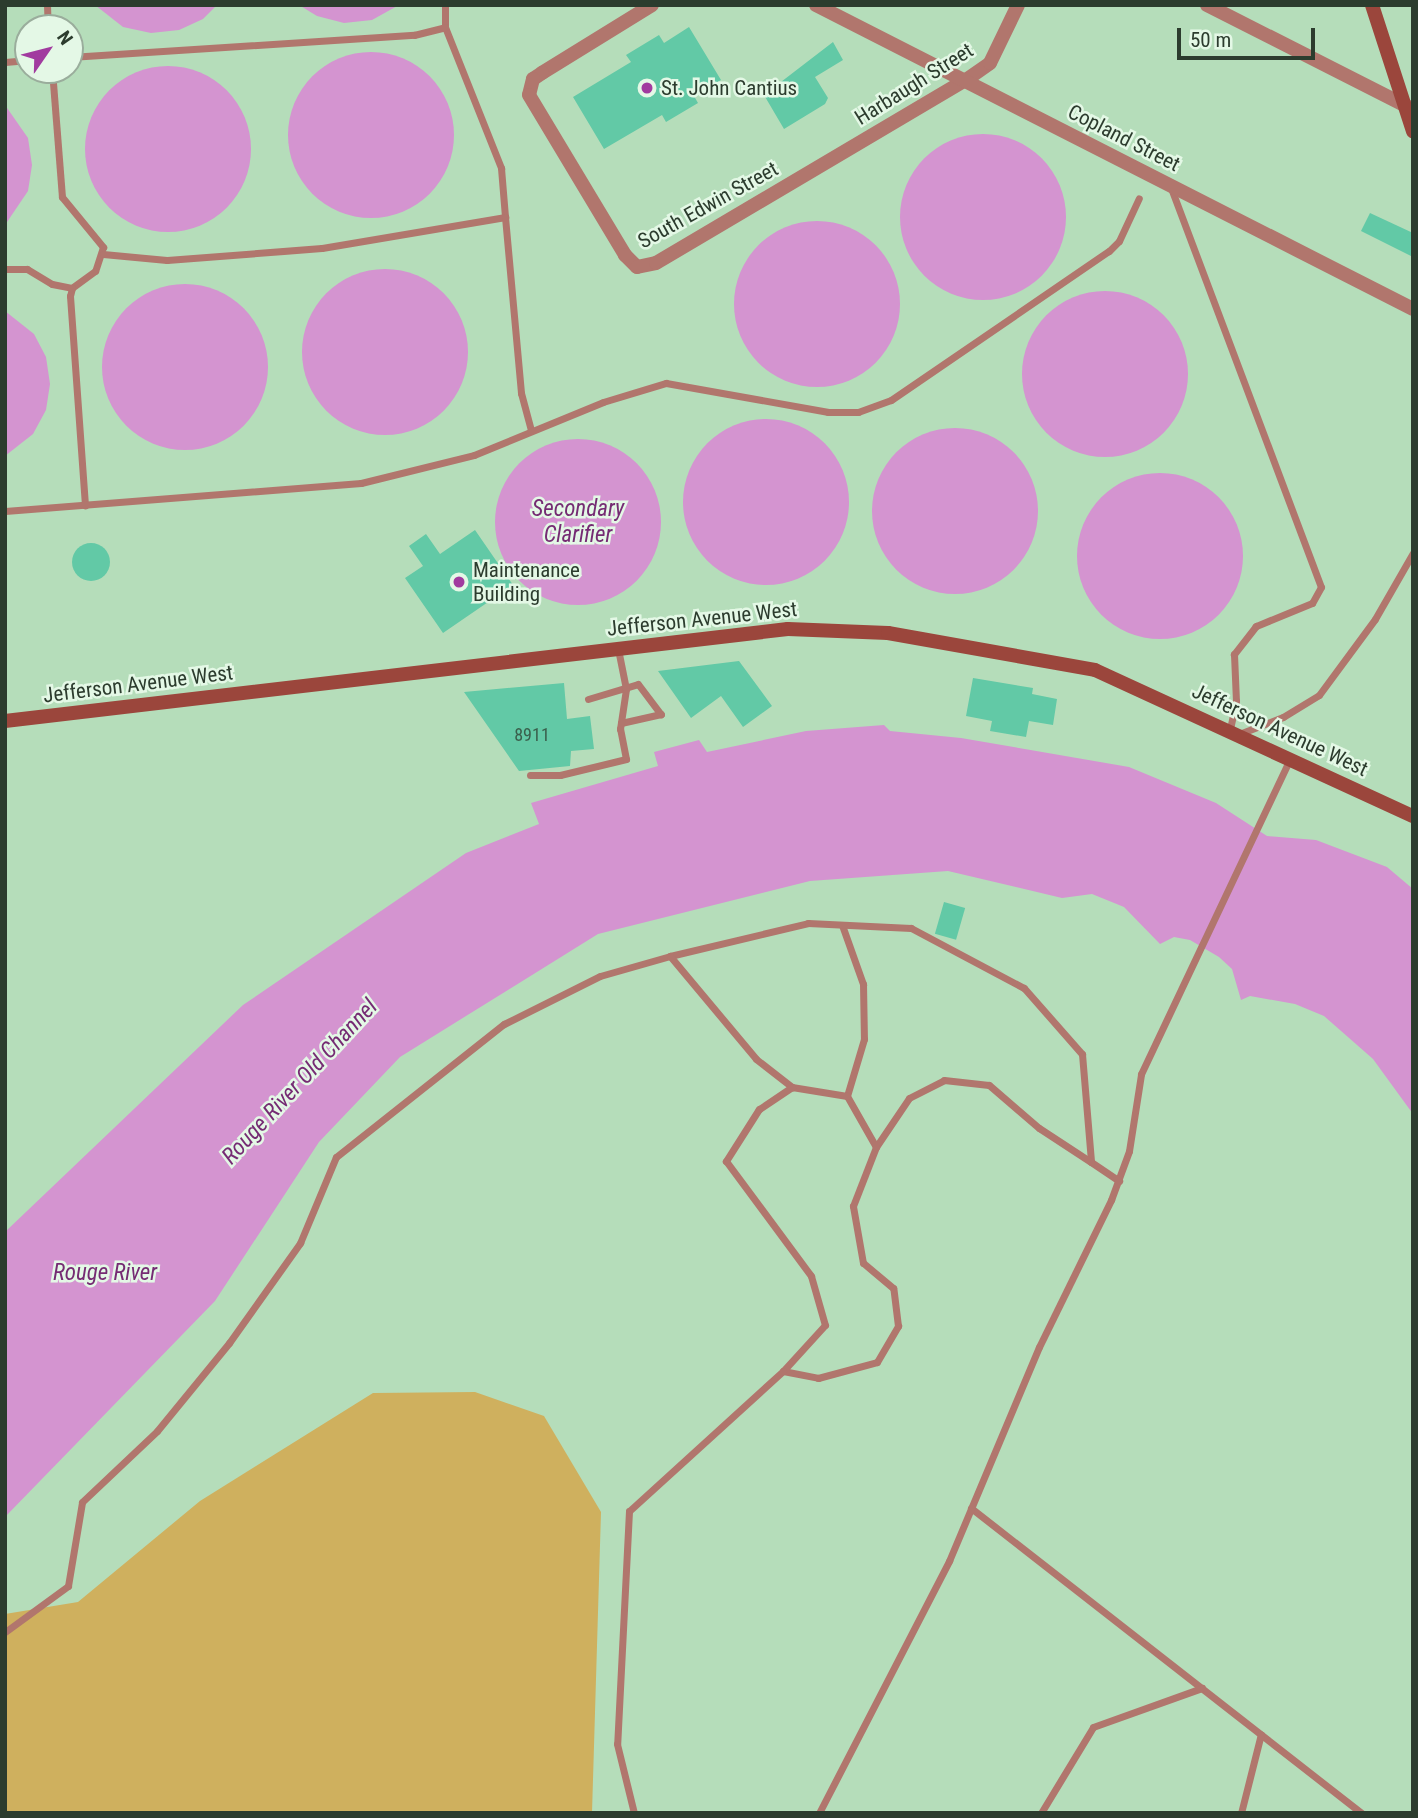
<!DOCTYPE html>
<style>
body{margin:0}
#map{position:relative;width:1418px;height:1818px;overflow:hidden;background:#b5ddba;font-family:"Roboto Condensed",sans-serif}
div>[style]{position:absolute}
.green>*{inset:0;background:#cfb05e}
.water>*{inset:0;background:#d494d0}
.round{border-radius:50%}
.building>*{inset:0;background:#62c9a6;transform-origin:0 0}
.lane>*{height:7px;margin:-3.5px;padding:0 3.5px;transform-origin:3.5px;border-radius:3.5px;background:#b1766d}
.street>*{height:14px;margin:-7px;padding:0 7px;transform-origin:7px;border-radius:7px;background:#b1766d}
.secondary>*{height:14px;margin:-7px;padding:0 7px;transform-origin:7px;border-radius:7px;background:#9b463c}
.dots>*{width:19px;height:19px;translate:-50% -50%;box-sizing:border-box;border:4px solid #e4f8e6;border-radius:50%}
span{translate:-50% -50%;white-space:nowrap;text-align:center;line-height:1.15;-webkit-text-stroke:5px #e4f8e6;paint-order:stroke}
.number-label{font-size:18px;color:#3a5f4c}
.number-label span{-webkit-text-stroke-width:0}
.street-label{font-size:21px;color:#2c3c2e}
.poi-label{font-size:21px;color:#2c3c2e}
.left{translate:0 -50%;text-align:left}
.water-label{font-size:23px;color:#752b73;font-style:italic}
.frame{position:absolute;inset:0;border:7px solid #2c3c2e;pointer-events:none}
.north{position:absolute;left:14px;top:14px;width:70px;height:70px;box-sizing:border-box;background:#e4f8e6;border:2px solid #9aad9c;border-radius:50%;rotate:55deg;font-size:19px;font-weight:700;line-height:28px;text-align:center;color:#2c3c2e}
.north::after{content:'';display:block;margin:auto;width:24px;height:32px;background:#a13b9f;clip-path:polygon(50% 0,100% 100%,50% 72%,0 100%)}
.scale{position:absolute;left:1177px;top:28px;width:138px;height:32px;box-sizing:border-box;border:4px solid #2c3c2e;border-top:0;padding-left:9px;font-size:21px;line-height:24px;white-space:nowrap;color:#2c3c2e;-webkit-text-stroke:5px #e4f8e6;paint-order:stroke}
</style>
<div id="map">
<div class="green">
<i style="clip-path:polygon(475px 1392px,544px 1416px,601px 1512px,592px 1813px,5px 1813px,5px 1614px,78px 1602px,200px 1501px,373px 1393px)"></i>
</div>
<div class="water">
<i style="clip-path:polygon(95px 5px,217px 5px,203px 19px,179px 30px,151px 33px,123px 27px)"></i>
<i style="clip-path:polygon(299px 5px,399px 5px,372px 20px,344px 23px,317px 16px)"></i>
<i class="round" style="left:288px;top:52px;width:166px;height:166px"></i>
<i class="round" style="left:85px;top:66px;width:166px;height:166px"></i>
<i style="clip-path:polygon(5px 105px,28px 138px,32px 165px,28px 191px,5px 225px)"></i>
<i class="round" style="left:900px;top:134px;width:166px;height:166px"></i>
<i class="round" style="left:734px;top:221px;width:166px;height:166px"></i>
<i class="round" style="left:302px;top:269px;width:166px;height:166px"></i>
<i class="round" style="left:102px;top:284px;width:166px;height:166px"></i>
<i class="round" style="left:1022px;top:291px;width:166px;height:166px"></i>
<i style="clip-path:polygon(5px 311px,34px 334px,46px 357px,50px 384px,46px 410px,33px 434px,5px 456px)"></i>
<i class="round" style="left:683px;top:419px;width:166px;height:166px"></i>
<i class="round" style="left:872px;top:428px;width:166px;height:166px"></i>
<i class="round" style="left:495px;top:439px;width:166px;height:166px"></i>
<i class="round" style="left:1077px;top:473px;width:166px;height:166px"></i>
<i style="clip-path:polygon(884px 725px,890px 731px,961px 738px,1129px 767px,1216px 803px,1267px 836px,1316px 840px,1387px 867px,1413px 889px,1413px 1114px,1373px 1059px,1324px 1016px,1295px 1004px,1250px 996px,1241px 1000px,1232px 969px,1219px 957px,1190px 940px,1174px 937px,1160px 944px,1124px 907px,1092px 894px,1062px 898px,948px 871px,810px 881px,598px 934px,400px 1057px,319px 1142px,215px 1301px,5px 1517px,5px 1232px,243px 1005px,466px 853px,539px 824px,531px 803px,658px 766px,654px 752px,699px 740px,707px 752px,806px 731px)"></i>
</div>
<div class="building">
<i style="clip-path:polygon(689px 27px,721px 80px,694px 96px,698px 103px,666px 122px,662px 115px,604px 149px,573px 97px,631px 62px,626px 55px,659px 35px,664px 43px)"></i>
<i style="clip-path:polygon(833px 42px,843px 60px,815px 77px,828px 98px,825px 104px,784px 129px,764px 95px)"></i>
<i style="clip-path:polygon(1370px 213px,1413px 233px,1413px 257px,1361px 231px)"></i>
<i style="clip-path:polygon(475px 530px,513px 585px,443px 633px,405px 578px,423px 566px,409px 546px,426px 534px,440px 554px)"></i>
<i class="round" style="left:72px;top:543px;width:38px;height:38px"></i>
<i style="clip-path:polygon(739px 661px,772px 706px,743px 727px,721px 696px,691px 718px,658px 671px)"></i>
<i style="clip-path:polygon(973px 678px,1033px 688px,1032px 694px,1057px 699px,1053px 725px,1029px 721px,1026px 737px,990px 731px,992px 721px,966px 716px)"></i>
<i style="clip-path:polygon(564px 683px,567px 719px,590px 716px,594px 749px,571px 751px,570px 766px,519px 771px,464px 692px)"></i>
<i style="left:944px;top:902px;width:22px;height:33px;rotate:16deg"></i>
</div>
<div class="lane">
<i style="left:47px;top:5px;width:23px;rotate:88deg"></i>
<i style="left:445px;top:5px;width:22px;rotate:90deg"></i>
<i style="left:445px;top:27px;width:152px;rotate:68.3deg"></i>
<i style="left:501px;top:168px;width:49px;rotate:85.3deg"></i>
<i style="left:70px;top:57px;width:345px;rotate:-3.7deg"></i>
<i style="left:414px;top:35px;width:32px;rotate:-14deg"></i>
<i style="left:5px;top:62px;width:23px;rotate:-5deg"></i>
<i style="left:52px;top:70px;width:127px;rotate:85.5deg"></i>
<i style="left:62px;top:197px;width:65px;rotate:50.6deg"></i>
<i style="left:103px;top:247px;width:25px;rotate:108deg"></i>
<i style="left:95px;top:271px;width:29px;rotate:144deg"></i>
<i style="left:72px;top:288px;width:8px;rotate:104deg"></i>
<i style="left:70px;top:296px;width:210px;rotate:85.9deg"></i>
<i style="left:1171px;top:188px;width:426px;rotate:69.4deg"></i>
<i style="left:1321px;top:587px;width:18px;rotate:119deg"></i>
<i style="left:1312px;top:603px;width:61px;rotate:157.7deg"></i>
<i style="left:1256px;top:626px;width:36px;rotate:128deg"></i>
<i style="left:1234px;top:654px;width:47px;rotate:87.6deg"></i>
<i style="left:1236px;top:701px;width:30px;rotate:102deg"></i>
<i style="left:103px;top:254px;width:64px;rotate:5.4deg"></i>
<i style="left:167px;top:260px;width:155px;rotate:-4.4deg"></i>
<i style="left:322px;top:248px;width:186px;rotate:-9.6deg"></i>
<i style="left:505px;top:217px;width:177px;rotate:84.8deg"></i>
<i style="left:521px;top:393px;width:39px;rotate:75deg"></i>
<i style="left:5px;top:269px;width:22px"></i>
<i style="left:27px;top:269px;width:29px;rotate:31deg"></i>
<i style="left:52px;top:284px;width:20px;rotate:11deg"></i>
<i style="left:5px;top:511px;width:357px;rotate:-4.5deg"></i>
<i style="left:361px;top:483px;width:116px;rotate:-13.9deg"></i>
<i style="left:474px;top:455px;width:139px;rotate:-22.3deg"></i>
<i style="left:603px;top:402px;width:66px;rotate:-16.8deg"></i>
<i style="left:666px;top:383px;width:165px;rotate:10.1deg"></i>
<i style="left:828px;top:412px;width:30px"></i>
<i style="left:858px;top:412px;width:35px;rotate:-20deg"></i>
<i style="left:891px;top:400px;width:264px;rotate:-34.4deg"></i>
<i style="left:1109px;top:251px;width:14px;rotate:-45deg"></i>
<i style="left:1119px;top:241px;width:47px;rotate:-65.1deg"></i>
<i style="left:588px;top:699px;width:52px;rotate:-16.7deg"></i>
<i style="left:638px;top:684px;width:38px;rotate:53deg"></i>
<i style="left:661px;top:714px;width:41px;rotate:167.3deg"></i>
<i style="left:1239px;top:734px;width:47px;rotate:-21.1deg"></i>
<i style="left:1283px;top:717px;width:42px;rotate:-31.4deg"></i>
<i style="left:1319px;top:695px;width:94px;rotate:-53.6deg"></i>
<i style="left:1375px;top:619px;width:76px;rotate:-60.1deg"></i>
<i style="left:530px;top:775px;width:30px"></i>
<i style="left:560px;top:775px;width:68px;rotate:-13.6deg"></i>
<i style="left:626px;top:759px;width:31px;rotate:-101deg"></i>
<i style="left:620px;top:729px;width:40px;rotate:-81.5deg"></i>
<i style="left:626px;top:689px;width:41px;rotate:-101.3deg"></i>
<i style="left:842px;top:925px;width:63px;rotate:70.4deg"></i>
<i style="left:863px;top:984px;width:55px;rotate:89deg"></i>
<i style="left:864px;top:1039px;width:59px;rotate:106.6deg"></i>
<i style="left:670px;top:956px;width:142px;rotate:-13.4deg"></i>
<i style="left:808px;top:923px;width:103px;rotate:2.8deg"></i>
<i style="left:911px;top:928px;width:128px;rotate:28deg"></i>
<i style="left:1024px;top:988px;width:88px;rotate:48.7deg"></i>
<i style="left:1082px;top:1054px;width:108px;rotate:85.2deg"></i>
<i style="left:1091px;top:1162px;width:34px;rotate:34deg"></i>
<i style="left:876px;top:1147px;width:59px;rotate:-56deg"></i>
<i style="left:909px;top:1098px;width:39px;rotate:-27deg"></i>
<i style="left:944px;top:1080px;width:45px;rotate:6.3deg"></i>
<i style="left:989px;top:1085px;width:66px;rotate:40.7deg"></i>
<i style="left:1039px;top:1128px;width:62px;rotate:33.2deg"></i>
<i style="left:783px;top:1371px;width:36px;rotate:11deg"></i>
<i style="left:818px;top:1378px;width:61px;rotate:-15.2deg"></i>
<i style="left:877px;top:1362px;width:42px;rotate:-59.7deg"></i>
<i style="left:898px;top:1326px;width:38px;rotate:-97deg"></i>
<i style="left:893px;top:1288px;width:39px;rotate:-140deg"></i>
<i style="left:863px;top:1263px;width:58px;rotate:-100deg"></i>
<i style="left:853px;top:1206px;width:63px;rotate:-68.7deg"></i>
<i style="left:876px;top:1147px;width:59px;rotate:-119.6deg"></i>
<i style="left:847px;top:1096px;width:56px;rotate:-170.7deg"></i>
<i style="left:971px;top:1508px;width:496px;rotate:38deg"></i>
<i style="left:5px;top:1632px;width:78px;rotate:-36.1deg"></i>
<i style="left:68px;top:1586px;width:85px;rotate:-80.5deg"></i>
<i style="left:82px;top:1502px;width:103px;rotate:-43.4deg"></i>
<i style="left:157px;top:1431px;width:114px;rotate:-50.7deg"></i>
<i style="left:229px;top:1343px;width:123px;rotate:-54.6deg"></i>
<i style="left:300px;top:1243px;width:93px;rotate:-67.3deg"></i>
<i style="left:336px;top:1157px;width:214px;rotate:-38.4deg"></i>
<i style="left:504px;top:1024px;width:107px;rotate:-26.6deg"></i>
<i style="left:600px;top:976px;width:73px;rotate:-15.9deg"></i>
<i style="left:670px;top:956px;width:134px;rotate:50.1deg"></i>
<i style="left:756px;top:1059px;width:46px;rotate:37.9deg"></i>
<i style="left:792px;top:1087px;width:40px;rotate:146deg"></i>
<i style="left:759px;top:1109px;width:62px;rotate:122.4deg"></i>
<i style="left:726px;top:1161px;width:143px;rotate:53.5deg"></i>
<i style="left:811px;top:1276px;width:51px;rotate:74.1deg"></i>
<i style="left:825px;top:1325px;width:62px;rotate:132.4deg"></i>
<i style="left:783px;top:1371px;width:208px;rotate:137.7deg"></i>
<i style="left:629px;top:1511px;width:233px;rotate:92.9deg"></i>
<i style="left:617px;top:1744px;width:71px;rotate:76.2deg"></i>
<i style="left:819px;top:1813px;width:284px;rotate:-62.7deg"></i>
<i style="left:949px;top:1561px;width:232px;rotate:-67.2deg"></i>
<i style="left:1039px;top:1347px;width:164px;rotate:-63.9deg"></i>
<i style="left:1111px;top:1200px;width:52px;rotate:-69.8deg"></i>
<i style="left:1129px;top:1151px;width:78px;rotate:-81.1deg"></i>
<i style="left:1141px;top:1074px;width:348px;rotate:-64.7deg"></i>
<i style="left:1041px;top:1813px;width:100px;rotate:-58.8deg"></i>
<i style="left:1093px;top:1727px;width:116px;rotate:-19.7deg"></i>
<i style="left:1241px;top:1813px;width:81px;rotate:-75.8deg"></i>
</div>
<div class="street">
<i style="left:652px;top:5px;width:129px;rotate:148.3deg"></i>
<i style="left:542px;top:73px;width:11px;rotate:146deg"></i>
<i style="left:533px;top:79px;width:16px;rotate:104deg"></i>
<i style="left:529px;top:95px;width:187px;rotate:59deg"></i>
<i style="left:625px;top:255px;width:17px;rotate:45deg"></i>
<i style="left:637px;top:267px;width:19px;rotate:-12deg"></i>
<i style="left:656px;top:263px;width:360px;rotate:-30.6deg"></i>
<i style="left:966px;top:80px;width:29px;rotate:-35deg"></i>
<i style="left:990px;top:63px;width:64px;rotate:-64.2deg"></i>
<i style="left:816px;top:5px;width:670px;rotate:26.99deg"></i>
<i style="left:1207px;top:5px;width:230px;rotate:26.9deg"></i>
</div>
<div class="secondary">
<i style="left:1372px;top:5px;width:133px;rotate:72deg"></i>
<i style="left:5px;top:721px;width:788px;rotate:-6.7deg"></i>
<i style="left:788px;top:629px;width:100px;rotate:2.3deg"></i>
<i style="left:888px;top:633px;width:210px;rotate:10.1deg"></i>
<i style="left:1095px;top:670px;width:350px;rotate:24.7deg"></i>
</div>
<div class="dots">
<i style="left:647px;top:88px;background:#a13b9f"></i>
<i style="left:459px;top:582px;background:#a13b9f"></i>
</div>
<div class="number-label">
<span style="left:532px;top:735px">8911</span>
</div>
<div class="street-label">
<span style="left:914px;top:84px;rotate:-32deg">Harbaugh Street</span>
<span style="left:1124px;top:138px;rotate:27deg">Copland Street</span>
<span style="left:708px;top:205px;rotate:-29deg">South Edwin Street</span>
<span style="left:702px;top:619px;rotate:-6deg">Jefferson Avenue West</span>
<span style="left:138px;top:684px;rotate:-7deg">Jefferson Avenue West</span>
<span style="left:1280px;top:730px;rotate:25deg">Jefferson Avenue West</span>
</div>
<div class="poi-label">
<span class="left" style="left:661px;top:88px">St. John Cantius</span>
<span class="left" style="left:473px;top:582px">Maintenance<br>Building</span>
</div>
<div class="water-label">
<span style="left:578px;top:522px">Secondary<br>Clarifier</span>
<span style="left:300px;top:1082px;rotate:-47deg">Rouge River Old Channel</span>
<span style="left:105px;top:1273px">Rouge River</span>
</div>
<div class="frame"></div>
<div class="north">N</div>
<div class="scale">50 m</div>
</div>
